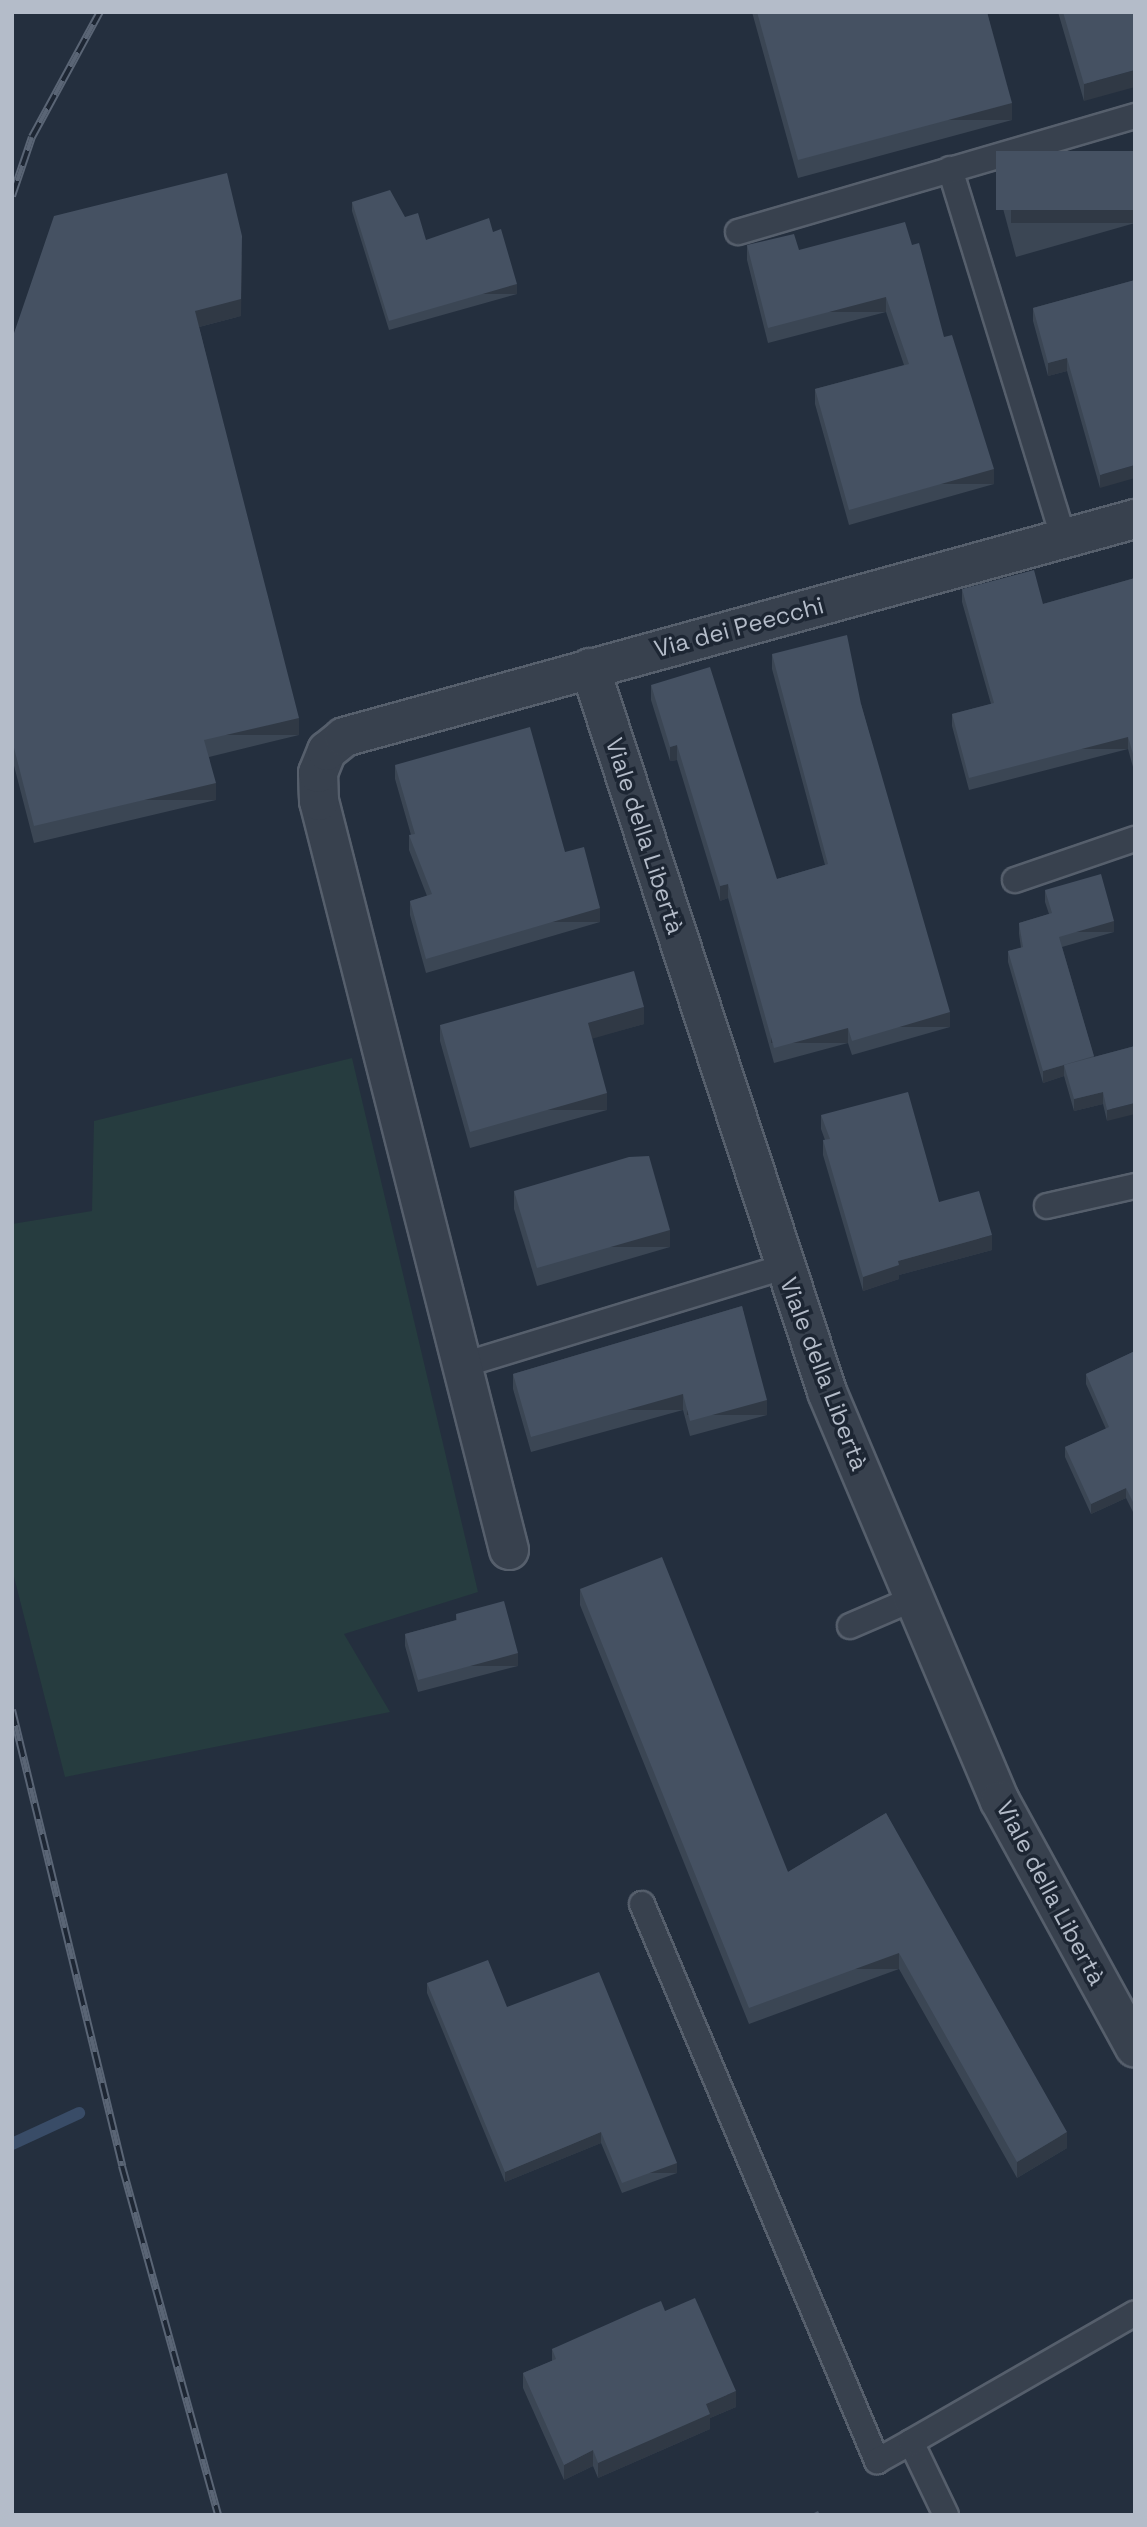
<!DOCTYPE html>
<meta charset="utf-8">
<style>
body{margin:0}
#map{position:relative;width:1147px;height:2527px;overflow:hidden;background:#242f3e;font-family:"Space Grotesk",sans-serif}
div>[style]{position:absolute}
.green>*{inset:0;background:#263c3f}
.stream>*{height:12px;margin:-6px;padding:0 6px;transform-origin:6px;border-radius:6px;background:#394c67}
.roads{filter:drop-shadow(2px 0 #565f6c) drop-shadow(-2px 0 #565f6c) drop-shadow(0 2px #565f6c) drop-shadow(0 -2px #565f6c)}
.lane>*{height:24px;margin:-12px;padding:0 12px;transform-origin:12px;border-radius:12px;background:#38414e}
.street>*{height:38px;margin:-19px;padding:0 19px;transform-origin:19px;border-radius:19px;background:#38414e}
.rail>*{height:8px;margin-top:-4px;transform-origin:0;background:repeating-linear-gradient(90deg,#1d2633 0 16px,#5a6575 0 32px);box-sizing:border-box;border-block:2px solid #5a6575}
.wall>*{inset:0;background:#3b4654}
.shaded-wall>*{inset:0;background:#303945;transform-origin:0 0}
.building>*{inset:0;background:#455162;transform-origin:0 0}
span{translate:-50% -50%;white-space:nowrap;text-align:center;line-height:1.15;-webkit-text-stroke:7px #1d2633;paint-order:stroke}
.street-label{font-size:24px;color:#b4bcc9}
.frame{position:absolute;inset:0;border:14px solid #b4bcc9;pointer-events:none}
</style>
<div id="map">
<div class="green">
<i style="clip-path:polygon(352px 1058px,478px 1592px,344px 1634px,390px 1712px,65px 1777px,12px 1569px,12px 1224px,92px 1211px,94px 1121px)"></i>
</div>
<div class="stream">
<i style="left:12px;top:2144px;width:74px;rotate:-24.8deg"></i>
</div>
<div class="roads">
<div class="lane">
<i style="left:950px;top:169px;width:387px;rotate:72.9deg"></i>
<i style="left:738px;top:232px;width:414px;rotate:-16.3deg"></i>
<i style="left:1015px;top:880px;width:127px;rotate:-18.9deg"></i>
<i style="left:1047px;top:1206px;width:90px;rotate:-12.8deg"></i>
<i style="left:463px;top:1365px;width:336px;rotate:-17deg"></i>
<i style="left:850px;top:1626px;width:69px;rotate:-23.2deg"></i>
<i style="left:642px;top:1904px;width:605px;rotate:67.12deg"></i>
<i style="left:877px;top:2461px;width:39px;rotate:-29deg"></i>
<i style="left:946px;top:2515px;width:81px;rotate:-115.6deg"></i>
<i style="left:911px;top:2442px;width:258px;rotate:-29.9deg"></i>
</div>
<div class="street">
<i style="left:590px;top:668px;width:762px;rotate:71.87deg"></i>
<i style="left:827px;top:1392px;width:444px;rotate:67.1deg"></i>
<i style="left:1000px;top:1801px;width:281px;rotate:61.3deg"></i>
<i style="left:509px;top:1550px;width:773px;rotate:-104.23deg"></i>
<i style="left:319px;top:801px;width:28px;rotate:-92deg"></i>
<i style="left:318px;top:773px;width:24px;rotate:-68deg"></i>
<i style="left:327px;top:751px;width:22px;rotate:-39deg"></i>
<i style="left:344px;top:737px;width:820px;rotate:-15.41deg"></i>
</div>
</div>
<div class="rail">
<i style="left:12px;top:196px;width:62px;rotate:-71.3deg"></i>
<i style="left:32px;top:137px;width:142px;rotate:-61.5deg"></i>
<i style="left:12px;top:1710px;width:469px;rotate:76.4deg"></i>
<i style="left:122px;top:2166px;width:362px;rotate:74.6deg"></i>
</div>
<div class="wall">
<i style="clip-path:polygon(752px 12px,987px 12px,1012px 120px,798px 178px)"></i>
<i style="clip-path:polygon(1058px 12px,1135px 12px,1084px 101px)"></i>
<i style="clip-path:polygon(1135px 151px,1135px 223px,1016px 257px,1001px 201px,1001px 188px)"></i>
<i style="clip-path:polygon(352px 202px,405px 217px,426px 240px,493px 232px,517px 294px,389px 330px,352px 211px)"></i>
<i style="clip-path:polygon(747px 245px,799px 250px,912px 245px,994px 484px,849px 525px,815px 404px,815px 389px,904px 365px,886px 312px,768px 343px,747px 260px)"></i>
<i style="clip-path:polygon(1135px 280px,1100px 488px,1067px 371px,1048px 376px,1033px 321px,1033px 308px)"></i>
<i style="clip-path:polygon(241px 316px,199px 327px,299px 735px,209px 757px,216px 800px,34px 843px,12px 758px,12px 339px)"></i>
<i style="clip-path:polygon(1135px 578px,1133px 767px,1128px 749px,969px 790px,952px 726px,952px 714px,991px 704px,962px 602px,962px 589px,1043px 604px)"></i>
<i style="clip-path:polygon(772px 654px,861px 704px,950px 1027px,852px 1055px,848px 1043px,774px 1063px,728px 898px,720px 901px,677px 760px,670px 761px,651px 700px,651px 685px,777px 879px,825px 865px,772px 669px)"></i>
<i style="clip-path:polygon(395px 765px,565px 852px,600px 922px,426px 973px,410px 915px,410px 901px,427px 896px,409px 850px,409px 835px,411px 835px,395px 779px)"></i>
<i style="clip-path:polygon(1045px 890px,1114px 932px,1062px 947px,1094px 1057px,1135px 1046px,1107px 1121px,1103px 1104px,1074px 1111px,1064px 1076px,1043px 1083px,1008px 962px,1008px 951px,1021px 948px,1019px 934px,1019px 923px,1049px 914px,1045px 902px)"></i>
<i style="clip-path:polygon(644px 1024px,592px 1038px,607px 1110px,470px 1148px,440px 1041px,440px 1025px)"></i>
<i style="clip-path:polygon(821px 1115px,939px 1202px,992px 1250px,899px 1275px,899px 1279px,863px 1291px,823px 1155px,823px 1140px,825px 1140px,821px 1129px)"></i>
<i style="clip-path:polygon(514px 1191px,670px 1247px,537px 1286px,514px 1209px)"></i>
<i style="clip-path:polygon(742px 1306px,767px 1415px,690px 1436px,683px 1410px,531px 1452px,513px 1389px,513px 1374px)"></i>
<i style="clip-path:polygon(1135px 1351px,1135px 1516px,1126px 1498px,1091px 1514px,1065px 1457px,1065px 1447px,1106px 1429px,1086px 1384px,1086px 1374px)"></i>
<i style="clip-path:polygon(580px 1589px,788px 1872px,886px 1813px,1067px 2148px,1017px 2178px,899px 1969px,749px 2024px,580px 1605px)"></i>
<i style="clip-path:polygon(456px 1614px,518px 1666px,418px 1692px,405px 1646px,405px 1634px,456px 1620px)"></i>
<i style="clip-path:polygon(427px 1983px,507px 2007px,677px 2173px,622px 2193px,601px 2143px,505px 2182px,427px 1993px)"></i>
<i style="clip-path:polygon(665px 2311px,736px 2407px,710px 2418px,710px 2429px,598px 2478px,593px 2466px,564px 2480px,523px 2388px,523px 2373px,552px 2361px,552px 2349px)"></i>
</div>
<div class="shaded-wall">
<i style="clip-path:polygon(1135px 70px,1135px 87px,1084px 101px,1084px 84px)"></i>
<i style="left:1012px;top:103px;width:17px;height:221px;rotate:90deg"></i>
<i style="left:1135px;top:210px;width:13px;height:124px;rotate:90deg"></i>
<i style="clip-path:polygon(242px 254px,241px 316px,195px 328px,195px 311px)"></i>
<i style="left:517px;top:284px;width:10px;height:133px;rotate:90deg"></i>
<i style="left:886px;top:297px;width:15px;height:122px;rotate:90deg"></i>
<i style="clip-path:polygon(1067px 358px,1067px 371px,1048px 376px,1048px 363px)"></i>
<i style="clip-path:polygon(1135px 465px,1135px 478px,1100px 488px,1100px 475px)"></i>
<i style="left:994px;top:469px;width:15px;height:151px;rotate:90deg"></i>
<i style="left:299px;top:718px;width:17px;height:98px;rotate:90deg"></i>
<i style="left:1128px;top:737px;width:12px;height:164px;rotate:90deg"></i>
<i style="clip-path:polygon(677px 745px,677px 760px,670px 761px,670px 747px)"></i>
<i style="left:1133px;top:754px;width:2px;height:13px"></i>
<i style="left:216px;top:783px;width:17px;height:187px;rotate:90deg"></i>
<i style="clip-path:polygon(728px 884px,728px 898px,720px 901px,720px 886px)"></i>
<i style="left:600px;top:908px;width:14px;height:181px;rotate:90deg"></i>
<i style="left:1114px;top:921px;width:11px;height:57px;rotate:90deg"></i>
<i style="clip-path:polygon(644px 1007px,644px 1024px,588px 1040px,588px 1023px)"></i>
<i style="left:950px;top:1012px;width:15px;height:102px;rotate:90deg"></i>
<i style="left:848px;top:1028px;width:15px;height:77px;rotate:90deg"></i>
<i style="clip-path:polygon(1064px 1065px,1064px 1076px,1043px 1083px,1043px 1071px)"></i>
<i style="clip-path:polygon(1103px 1092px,1103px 1104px,1074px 1111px,1074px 1099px)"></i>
<i style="left:607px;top:1093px;width:17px;height:142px;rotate:90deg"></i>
<i style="clip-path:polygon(1135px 1103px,1135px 1114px,1107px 1121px,1107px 1110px)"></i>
<i style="left:670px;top:1230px;width:17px;height:138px;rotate:90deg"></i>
<i style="clip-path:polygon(992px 1235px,992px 1250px,899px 1275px,899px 1279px,863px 1291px,863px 1277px,898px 1261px)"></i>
<i style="left:683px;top:1394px;width:16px;height:158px;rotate:90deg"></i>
<i style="left:767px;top:1400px;width:15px;height:80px;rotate:90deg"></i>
<i style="clip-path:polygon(1126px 1488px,1126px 1498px,1091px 1514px,1091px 1504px)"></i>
<i style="left:518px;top:1653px;width:13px;height:104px;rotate:90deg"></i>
<i style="left:899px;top:1953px;width:16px;height:160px;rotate:90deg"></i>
<i style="clip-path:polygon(601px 2132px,601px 2143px,505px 2182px,505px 2172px)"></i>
<i style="clip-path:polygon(1067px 2132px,1067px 2148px,1017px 2178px,1017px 2162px)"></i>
<i style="left:677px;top:2163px;width:10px;height:59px;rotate:90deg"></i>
<i style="clip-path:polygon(736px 2391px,736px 2407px,710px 2418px,710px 2429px,598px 2478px,598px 2463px,706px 2404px)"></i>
<i style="clip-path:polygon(593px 2450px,593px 2466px,564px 2480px,564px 2465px)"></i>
</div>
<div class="building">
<i style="clip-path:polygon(757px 12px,987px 12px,1012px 103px,798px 160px)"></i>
<i style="clip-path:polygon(1063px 12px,1135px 12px,1135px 70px,1084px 84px)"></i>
<i style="left:1135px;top:151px;width:59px;height:139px;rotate:90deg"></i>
<i style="clip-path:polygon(227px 173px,242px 236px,241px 299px,195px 311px,299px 718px,204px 740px,216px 783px,34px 826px,12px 740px,12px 339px,54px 216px)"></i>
<i style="clip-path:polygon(390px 190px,405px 217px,418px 213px,426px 240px,489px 218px,493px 232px,501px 229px,517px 284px,389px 321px,352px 202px)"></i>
<i style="clip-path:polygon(905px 222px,912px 245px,919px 243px,944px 337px,952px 335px,994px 469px,849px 510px,815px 389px,909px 364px,886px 297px,768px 328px,747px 245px,794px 234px,799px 250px)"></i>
<i style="clip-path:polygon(1135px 280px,1135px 465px,1100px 475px,1067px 358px,1048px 363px,1033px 308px)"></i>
<i style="clip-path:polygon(1034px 570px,1043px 604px,1135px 578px,1135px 754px,1133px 754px,1128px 737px,969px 778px,952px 714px,994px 703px,962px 589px)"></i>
<i style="clip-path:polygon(847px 635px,861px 704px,950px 1012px,852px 1041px,848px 1028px,774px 1048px,728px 884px,720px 886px,677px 745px,670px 747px,651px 685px,710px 667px,777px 879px,828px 864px,772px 654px)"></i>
<i style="clip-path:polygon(530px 727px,565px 852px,584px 847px,600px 908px,426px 959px,410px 901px,432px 894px,409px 835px,415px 834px,395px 765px)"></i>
<i style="clip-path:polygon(1101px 874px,1114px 921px,1059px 937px,1094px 1056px,1043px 1071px,1008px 951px,1023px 947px,1019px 923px,1052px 913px,1045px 890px)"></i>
<i style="clip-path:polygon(634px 971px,644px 1007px,588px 1023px,607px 1093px,470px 1132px,440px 1025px)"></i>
<i style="clip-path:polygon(1135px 1046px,1135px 1103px,1107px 1110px,1103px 1092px,1074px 1099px,1064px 1065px)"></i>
<i style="clip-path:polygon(908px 1092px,939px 1202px,979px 1191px,992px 1235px,898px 1261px,899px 1265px,863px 1277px,823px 1140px,830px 1139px,821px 1115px)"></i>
<i style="clip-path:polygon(649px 1156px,670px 1230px,537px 1268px,514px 1191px,629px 1157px)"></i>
<i style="clip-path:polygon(742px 1306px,767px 1400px,690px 1421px,683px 1394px,531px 1437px,513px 1374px)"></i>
<i style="clip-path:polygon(1135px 1351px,1135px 1506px,1126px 1488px,1091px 1504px,1065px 1447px,1109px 1427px,1086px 1374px)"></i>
<i style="clip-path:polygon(662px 1557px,788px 1872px,886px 1813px,1067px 2132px,1017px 2162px,899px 1953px,749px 2008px,580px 1589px)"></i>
<i style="clip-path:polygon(504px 1601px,518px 1653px,418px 1680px,405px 1634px,457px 1620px,456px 1614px)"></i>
<i style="clip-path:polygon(488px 1960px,507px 2007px,599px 1972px,677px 2163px,622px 2183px,601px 2132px,505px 2172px,427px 1983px)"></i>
<i style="clip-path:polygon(695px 2298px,736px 2391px,706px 2404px,710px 2414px,598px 2463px,593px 2450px,564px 2465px,523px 2373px,556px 2359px,552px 2349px,644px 2308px,661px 2301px,665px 2311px)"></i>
<i style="clip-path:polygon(818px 2511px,820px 2515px,810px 2515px)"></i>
</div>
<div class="street-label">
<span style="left:739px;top:627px;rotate:-15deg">Via dei Peecchi</span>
<span style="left:645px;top:836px;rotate:72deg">Viale della Libertà</span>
<span style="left:824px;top:1374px;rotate:69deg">Viale della Libertà</span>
<span style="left:1051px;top:1893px;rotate:62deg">Viale della Libertà</span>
</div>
<div class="frame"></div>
</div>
